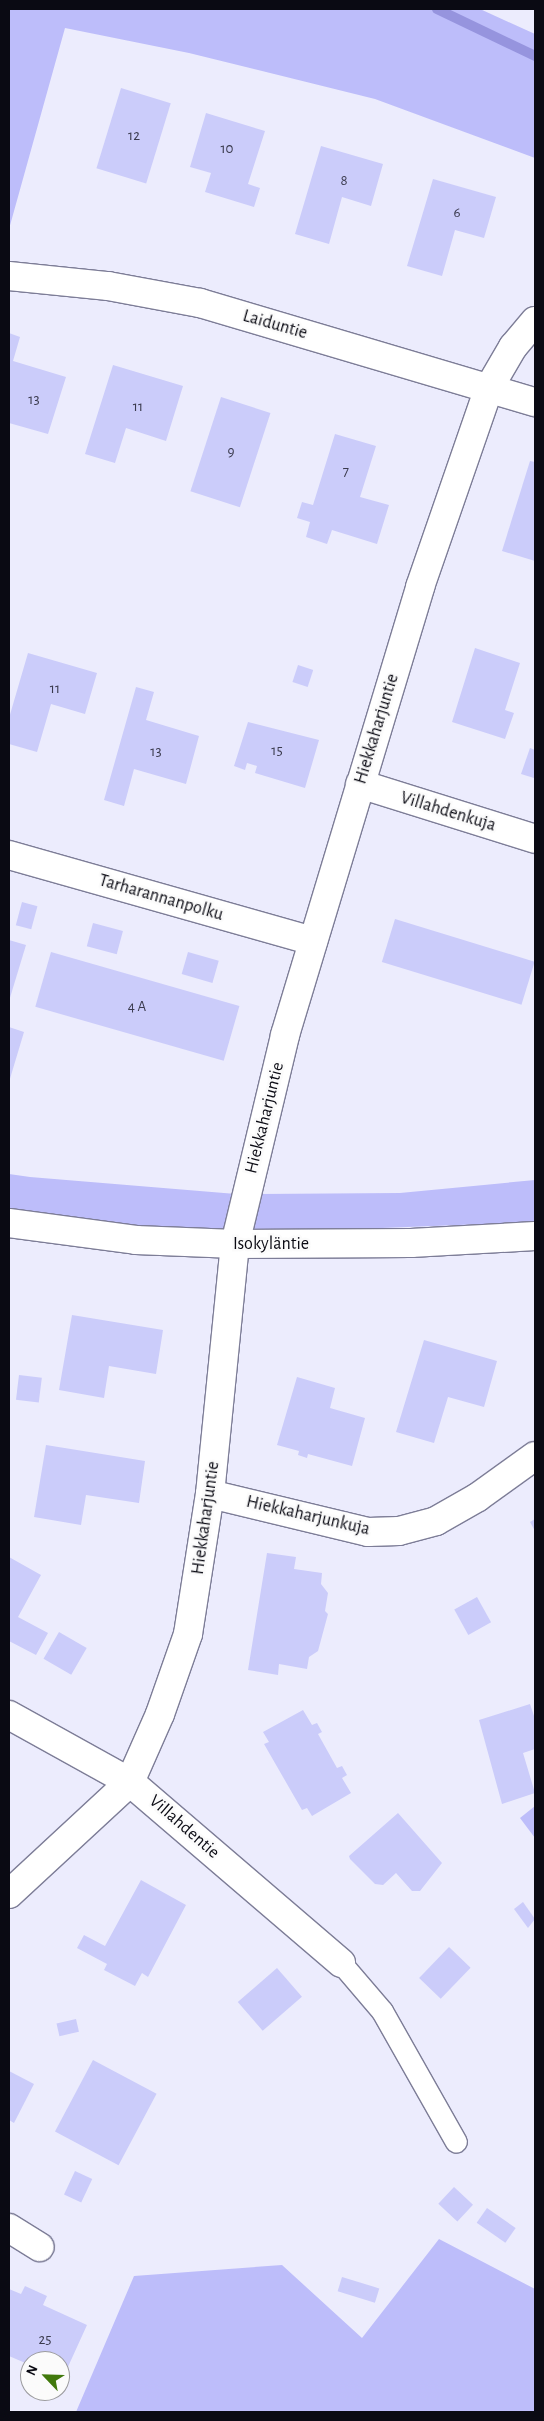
<!DOCTYPE html>
<meta charset="utf-8">
<style>
body{margin:0}
#map{position:relative;width:544px;height:2421px;overflow:hidden;background:#ececfd;font-family:"Alegreya Sans",sans-serif}
div>[style]{position:absolute}
.green>*{inset:0;background:#bdbdfa}
.stream>*{height:10px;margin:-5px;padding:0 5px;transform-origin:5px;border-radius:5px;background:#9694de}
.building>*{inset:0;background:#cbccfa;transform-origin:0 0}
.roads{filter:drop-shadow(1px 0 #7d7d97) drop-shadow(-1px 0 #7d7d97) drop-shadow(0 1px #7d7d97) drop-shadow(0 -1px #7d7d97)}
.service>*{height:21px;margin:-10.5px;padding:0 10.5px;transform-origin:10.5px;border-radius:10.5px;background:#fff}
.minor>*{height:28px;margin:-14px;padding:0 14px;transform-origin:14px;border-radius:14px;background:#fff}
.tertiary>*{height:28px;margin:-14px;padding:0 14px;transform-origin:14px;border-radius:14px;background:#fff}
span{translate:-50% -50%;white-space:nowrap;text-align:center;line-height:1.15;-webkit-text-stroke:5px #fbfbfb;paint-order:stroke}
.number-label{font-size:15px;color:#3a3a4d}
.number-label span{-webkit-text-stroke-width:0}
.street-label{font-size:18px;color:#0a0a13}
.frame{position:absolute;inset:0;border:10px solid #0a0a13;pointer-events:none}
.north{position:absolute;left:20px;top:2351px;width:50px;height:50px;box-sizing:border-box;background:#fbfbfb;border:1px solid #9b9b9e;border-radius:50%;rotate:294deg;font-size:14px;font-weight:700;line-height:20px;text-align:center;color:#0a0a13}
.north::after{content:'';display:block;margin:auto;width:18px;height:22px;background:#41790c;clip-path:polygon(50% 0,100% 100%,50% 72%,0 100%)}
</style>
<div id="map">
<div class="green">
<i style="clip-path:polygon(9px 9px,480px 9px,535px 34px,535px 158px,375px 99px,189px 53px,65px 28px,9px 229px)"></i>
<i style="clip-path:polygon(9px 1174px,30px 1177px,236px 1194px,227px 1231px,138px 1226px,9px 1211px)"></i>
<i style="clip-path:polygon(535px 1180px,535px 1222px,251px 1233px,258px 1194px,400px 1193px)"></i>
<i style="clip-path:polygon(535px 1806px,535px 1838px,520px 1818px)"></i>
<i style="clip-path:polygon(439px 2239px,535px 2289px,535px 2412px,76px 2412px,134px 2276px,282px 2265px,362px 2338px)"></i>
</div>
<div class="stream">
<i style="left:437px;top:9px;width:109px;rotate:25.6deg"></i>
</div>
<div class="building">
<i style="left:121px;top:88px;width:52px;height:84px;rotate:17deg"></i>
<i style="clip-path:polygon(206px 113px,265px 131px,248px 184px,260px 188px,254px 207px,205px 192px,211px 173px,190px 167px)"></i>
<i style="clip-path:polygon(321px 146px,383px 164px,371px 206px,342px 197px,329px 244px,295px 234px)"></i>
<i style="clip-path:polygon(433px 179px,496px 197px,484px 238px,455px 230px,442px 276px,407px 266px)"></i>
<i style="clip-path:polygon(9px 333px,20px 337px,13px 361px,66px 377px,48px 434px,9px 423px)"></i>
<i style="clip-path:polygon(113px 365px,183px 386px,166px 441px,126px 428px,115px 463px,85px 454px)"></i>
<i style="left:221px;top:397px;width:52px;height:99px;rotate:18deg"></i>
<i style="clip-path:polygon(335px 434px,376px 446px,360px 497px,389px 505px,377px 544px,332px 530px,327px 544px,306px 537px,310px 522px,297px 518px,302px 502px,313px 505px)"></i>
<i style="clip-path:polygon(530px 461px,535px 462px,535px 561px,502px 551px)"></i>
<i style="clip-path:polygon(475px 648px,520px 663px,505px 710px,514px 713px,505px 739px,452px 722px)"></i>
<i style="clip-path:polygon(28px 653px,97px 673px,85px 714px,51px 704px,37px 752px,9px 744px,9px 718px)"></i>
<i style="left:298px;top:665px;width:16px;height:18px;rotate:18deg"></i>
<i style="clip-path:polygon(136px 687px,154px 692px,146px 720px,199px 736px,186px 784px,134px 769px,124px 806px,104px 800px)"></i>
<i style="clip-path:polygon(248px 722px,319px 740px,305px 788px,255px 773px,257px 766px,247px 763px,245px 770px,234px 766px)"></i>
<i style="clip-path:polygon(530px 748px,535px 750px,534px 778px,521px 774px)"></i>
<i style="left:22px;top:902px;width:16px;height:24px;rotate:15deg"></i>
<i style="left:395px;top:919px;width:146px;height:45px;rotate:17deg"></i>
<i style="left:93px;top:923px;width:31px;height:24px;rotate:15deg"></i>
<i style="clip-path:polygon(9px 940px,26px 945px,9px 1001px)"></i>
<i style="left:51px;top:952px;width:196px;height:57px;rotate:16deg"></i>
<i style="left:188px;top:952px;width:32px;height:23px;rotate:16deg"></i>
<i style="clip-path:polygon(9px 1027px,24px 1032px,9px 1082px)"></i>
<i style="clip-path:polygon(72px 1315px,163px 1330px,156px 1374px,109px 1366px,104px 1398px,59px 1390px)"></i>
<i style="clip-path:polygon(424px 1340px,497px 1361px,484px 1407px,448px 1397px,434px 1443px,396px 1432px)"></i>
<i style="left:19px;top:1375px;width:23px;height:25px;rotate:7deg"></i>
<i style="clip-path:polygon(297px 1377px,335px 1388px,330px 1408px,365px 1418px,352px 1466px,308px 1454px,307px 1458px,298px 1455px,299px 1451px,277px 1445px)"></i>
<i style="clip-path:polygon(46px 1445px,145px 1461px,139px 1503px,86px 1495px,81px 1525px,34px 1517px)"></i>
<i style="clip-path:polygon(535px 1519px,535px 1531px,530px 1522px)"></i>
<i style="clip-path:polygon(267px 1553px,296px 1557px,294px 1569px,322px 1573px,321px 1584px,328px 1593px,325px 1611px,328px 1614px,318px 1651px,309px 1657px,307px 1669px,279px 1664px,278px 1675px,248px 1670px)"></i>
<i style="clip-path:polygon(9px 1557px,41px 1575px,18px 1617px,48px 1633px,36px 1655px,9px 1641px)"></i>
<i style="left:477px;top:1597px;width:29px;height:26px;rotate:61deg"></i>
<i style="left:59px;top:1632px;width:32px;height:31px;rotate:30deg"></i>
<i style="clip-path:polygon(530px 1704px,535px 1719px,535px 1749px,523px 1753px,535px 1793px,502px 1804px,479px 1720px)"></i>
<i style="clip-path:polygon(303px 1710px,312px 1725px,317px 1723px,322px 1732px,318px 1734px,337px 1768px,342px 1766px,347px 1775px,342px 1778px,351px 1793px,312px 1816px,307px 1808px,302px 1810px,264px 1744px,269px 1742px,263px 1732px)"></i>
<i style="clip-path:polygon(398px 1813px,442px 1863px,420px 1891px,412px 1891px,396px 1873px,383px 1885px,375px 1884px,350px 1859px,349px 1856px)"></i>
<i style="clip-path:polygon(141px 1880px,186px 1905px,148px 1977px,142px 1973px,135px 1986px,104px 1970px,107px 1964px,77px 1948px,84px 1935px,105px 1946px)"></i>
<i style="clip-path:polygon(523px 1902px,535px 1919px,528px 1928px,514px 1909px)"></i>
<i style="left:449px;top:1947px;width:30px;height:43px;rotate:44deg"></i>
<i style="left:277px;top:1968px;width:38px;height:52px;rotate:49deg"></i>
<i style="left:76px;top:2019px;width:13px;height:20px;rotate:77deg"></i>
<i style="left:93px;top:2060px;width:72px;height:81px;rotate:28deg"></i>
<i style="clip-path:polygon(9px 2071px,34px 2084px,14px 2123px,9px 2120px)"></i>
<i style="left:75px;top:2171px;width:19px;height:26px;rotate:25deg"></i>
<i style="left:454px;top:2187px;width:26px;height:23px;rotate:43deg"></i>
<i style="left:487px;top:2208px;width:35px;height:18px;rotate:35deg"></i>
<i style="left:342px;top:2277px;width:39px;height:15px;rotate:17deg"></i>
<i style="clip-path:polygon(25px 2286px,47px 2296px,43px 2305px,87px 2325px,62px 2380px,60px 2361px,30px 2361px,30px 2365px,9px 2356px,9px 2289px,21px 2294px)"></i>
</div>
<div class="roads">
<div class="service">
<i style="left:341px;top:1963px;width:63px;rotate:49.5deg"></i>
<i style="left:382px;top:2011px;width:150px;rotate:60.5deg"></i>
</div>
<div class="minor">
<i style="left:9px;top:276px;width:100px;rotate:5.8deg"></i>
<i style="left:108px;top:286px;width:94px;rotate:10.5deg"></i>
<i style="left:200px;top:303px;width:349px;rotate:16.5deg"></i>
<i style="left:360px;top:784px;width:183px;rotate:17.4deg"></i>
<i style="left:9px;top:855px;width:316px;rotate:15.8deg"></i>
<i style="left:210px;top:1494px;width:163px;rotate:13.5deg"></i>
<i style="left:368px;top:1532px;width:31px;rotate:-2deg"></i>
<i style="left:399px;top:1531px;width:38px;rotate:-15deg"></i>
<i style="left:436px;top:1521px;width:48px;rotate:-29.7deg"></i>
<i style="left:478px;top:1497px;width:70px;rotate:-35.7deg"></i>
<i style="left:9px;top:1715px;width:138px;rotate:29deg"></i>
<i style="left:130px;top:1782px;width:278px;rotate:40.6deg"></i>
<i style="left:9px;top:1894px;width:165px;rotate:-42.8deg"></i>
<i style="left:130px;top:1782px;width:74px;rotate:-66.2deg"></i>
<i style="left:160px;top:1714px;width:85px;rotate:-70.7deg"></i>
<i style="left:188px;top:1634px;width:142px;rotate:-81.1deg"></i>
<i style="left:210px;top:1494px;width:251px;rotate:-84.3deg"></i>
<i style="left:235px;top:1244px;width:215px;rotate:-76.5deg"></i>
<i style="left:285px;top:1035px;width:468px;rotate:-73.2deg"></i>
<i style="left:420px;top:587px;width:211px;rotate:-70.9deg"></i>
<i style="left:489px;top:388px;width:48px;rotate:-59.7deg"></i>
<i style="left:513px;top:347px;width:34px;rotate:-50deg"></i>
<i style="left:9px;top:2228px;width:36px;rotate:32deg"></i>
</div>
<div class="tertiary">
<i style="left:9px;top:1223px;width:128px;rotate:7.6deg"></i>
<i style="left:136px;top:1240px;width:99px;rotate:2.3deg"></i>
<i style="left:235px;top:1244px;width:176px;rotate:-0.3deg"></i>
<i style="left:411px;top:1243px;width:124px;rotate:-3.2deg"></i>
</div>
</div>
<div class="number-label">
<span style="left:134px;top:136px">12</span>
<span style="left:227px;top:149px">10</span>
<span style="left:344px;top:181px">8</span>
<span style="left:457px;top:213px">6</span>
<span style="left:34px;top:400px">13</span>
<span style="left:138px;top:407px">11</span>
<span style="left:231px;top:452px">9</span>
<span style="left:346px;top:472px">7</span>
<span style="left:55px;top:689px">11</span>
<span style="left:277px;top:751px">15</span>
<span style="left:156px;top:752px">13</span>
<span style="left:137px;top:1007px">4 A</span>
<span style="left:45px;top:2340px">25</span>
</div>
<div class="street-label">
<span style="left:275px;top:325px;rotate:16deg">Laiduntie</span>
<span style="left:377px;top:729px;rotate:-73deg">Hiekkaharjuntie</span>
<span style="left:448px;top:812px;rotate:17deg">Villahdenkuja</span>
<span style="left:161px;top:898px;rotate:16deg">Tarharannanpolku</span>
<span style="left:265px;top:1118px;rotate:-76deg">Hiekkaharjuntie</span>
<span style="left:271px;top:1244px">Isokyläntie</span>
<span style="left:308px;top:1516px;rotate:13deg">Hiekkaharjunkuja</span>
<span style="left:206px;top:1518px;rotate:-82deg">Hiekkaharjuntie</span>
<span style="left:184px;top:1827px;rotate:41deg">Villahdentie</span>
</div>
<div class="frame"></div>
<div class="north">N</div>
</div>
